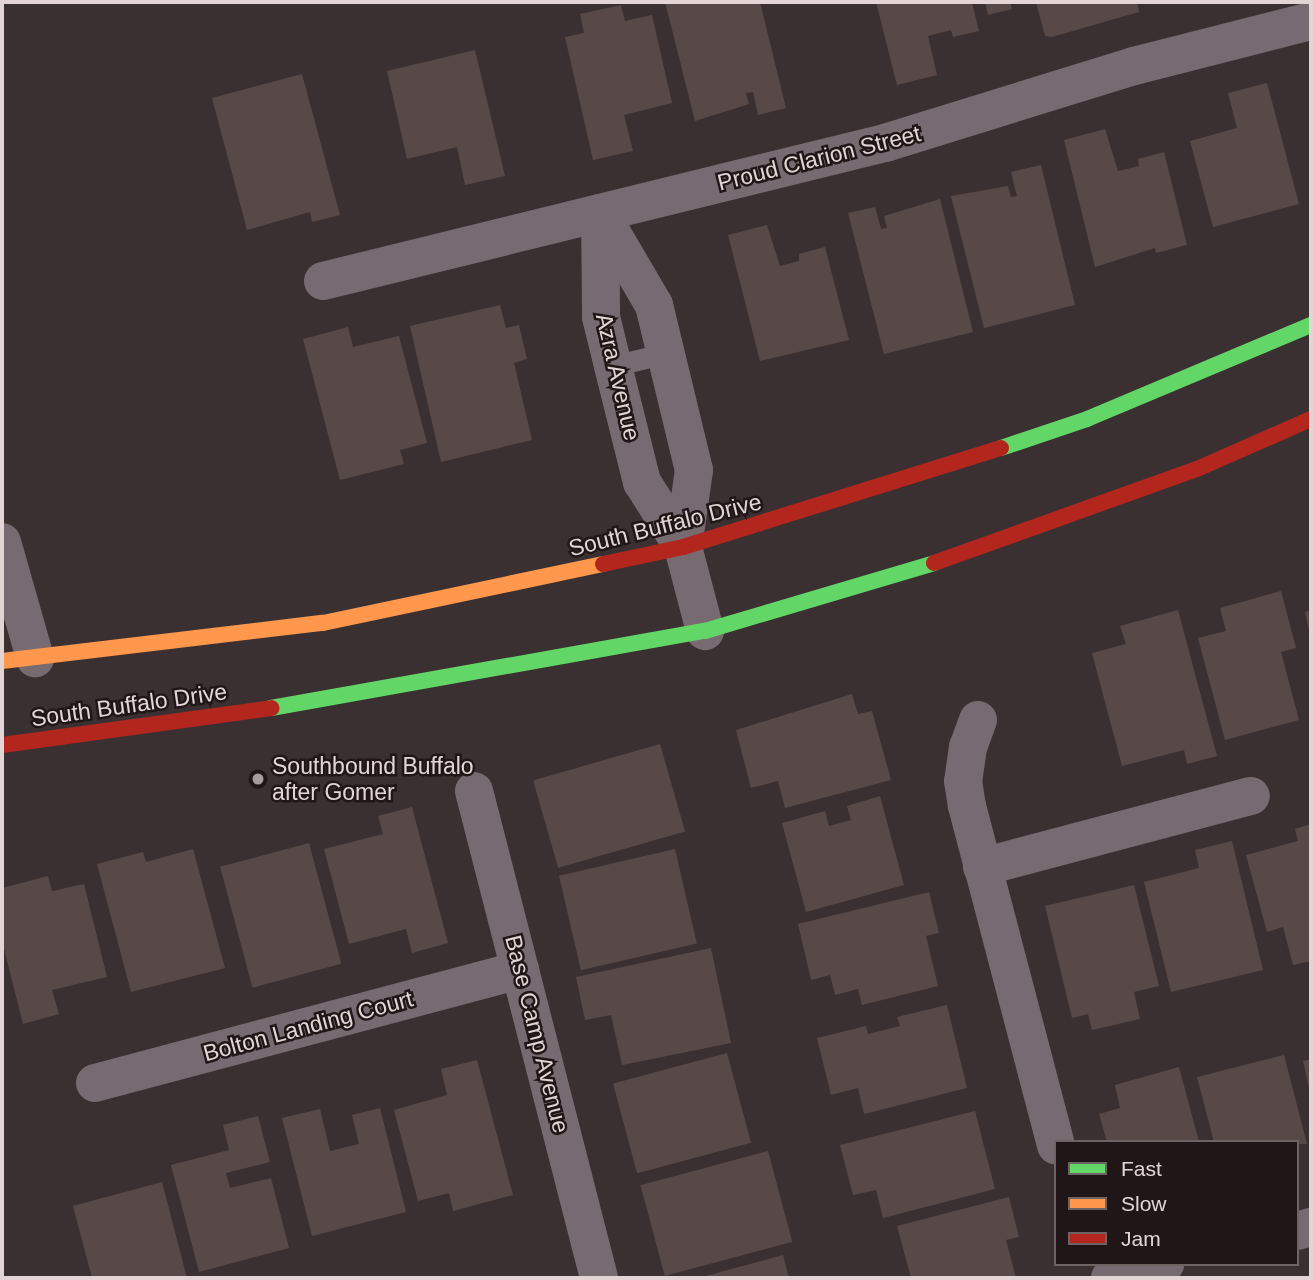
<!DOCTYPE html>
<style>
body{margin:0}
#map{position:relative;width:1313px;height:1280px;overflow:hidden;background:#3b3031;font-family:Arial,sans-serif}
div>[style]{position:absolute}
.building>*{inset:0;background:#574947;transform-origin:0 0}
.lane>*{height:21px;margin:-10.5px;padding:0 10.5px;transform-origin:10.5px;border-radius:10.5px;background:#776b71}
.street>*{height:38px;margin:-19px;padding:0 19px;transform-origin:19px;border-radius:19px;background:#776b71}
.fast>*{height:16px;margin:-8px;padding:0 8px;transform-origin:8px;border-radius:8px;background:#63d668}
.slow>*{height:16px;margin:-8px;padding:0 8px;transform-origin:8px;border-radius:8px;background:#ff974d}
.jam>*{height:16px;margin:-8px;padding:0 8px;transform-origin:8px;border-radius:8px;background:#b3261e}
.dots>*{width:19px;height:19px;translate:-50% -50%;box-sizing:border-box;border:4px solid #201617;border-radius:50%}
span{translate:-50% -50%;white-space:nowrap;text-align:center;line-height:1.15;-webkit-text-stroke:5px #201617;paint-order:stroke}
.street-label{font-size:23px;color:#e3d5d6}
.poi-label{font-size:23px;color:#e3d5d6}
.left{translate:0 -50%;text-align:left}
.frame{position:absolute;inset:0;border:4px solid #e3d5d6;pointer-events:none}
.legend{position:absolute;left:1054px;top:1140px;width:245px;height:126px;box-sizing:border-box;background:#201617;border:2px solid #6e6263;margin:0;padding:9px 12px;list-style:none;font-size:21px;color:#e3d5d6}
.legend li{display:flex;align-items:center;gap:14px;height:35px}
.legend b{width:35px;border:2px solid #6e6263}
</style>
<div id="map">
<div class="building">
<i style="clip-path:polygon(665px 2px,760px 2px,786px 108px,758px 115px,753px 92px,746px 93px,749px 104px,695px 121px)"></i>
<i style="clip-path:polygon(876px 2px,972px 2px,979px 31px,953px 37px,951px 30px,928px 36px,937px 75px,897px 85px)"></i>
<i style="clip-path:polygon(985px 2px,1010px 2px,1012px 9px,988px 15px)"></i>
<i style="clip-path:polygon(1036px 2px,1137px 2px,1139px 12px,1052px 37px,1045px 36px)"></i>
<i style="clip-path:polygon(621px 5px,625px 21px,652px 15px,672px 103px,624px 115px,633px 151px,593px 160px,565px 37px,584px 33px,580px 14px)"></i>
<i style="clip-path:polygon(475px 50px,505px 176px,465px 185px,457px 147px,407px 159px,387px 71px)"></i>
<i style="clip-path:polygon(302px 74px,340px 215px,312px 222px,310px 212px,247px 230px,212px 98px)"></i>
<i style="clip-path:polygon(1267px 83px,1299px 204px,1213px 227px,1190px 141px,1237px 128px,1228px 93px)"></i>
<i style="clip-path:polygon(1105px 129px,1118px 171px,1139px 166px,1138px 159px,1164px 152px,1187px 245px,1156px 253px,1155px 248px,1095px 267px,1064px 140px)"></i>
<i style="clip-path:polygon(1041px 165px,1075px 305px,984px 328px,951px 196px,1008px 186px,1011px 197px,1017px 196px,1011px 172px)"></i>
<i style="clip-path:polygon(940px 199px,973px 332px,884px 354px,848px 213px,875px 207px,881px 229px,887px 228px,884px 216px)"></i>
<i style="clip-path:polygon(767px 225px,780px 266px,799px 261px,799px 254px,825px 247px,849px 340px,760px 361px,728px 235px)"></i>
<i style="clip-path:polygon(500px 305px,506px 328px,519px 325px,527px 359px,514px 363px,532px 440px,441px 462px,410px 326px)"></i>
<i style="clip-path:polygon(348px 327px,353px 347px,399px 336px,427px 443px,400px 450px,404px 464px,340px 480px,303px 339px)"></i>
<i style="clip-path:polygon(1281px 591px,1296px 648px,1281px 652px,1299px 720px,1225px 740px,1198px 638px,1226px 631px,1220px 608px)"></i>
<i style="clip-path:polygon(1178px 610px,1217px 756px,1187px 764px,1184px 750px,1122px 766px,1092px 653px,1126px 644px,1120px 626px)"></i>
<i style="clip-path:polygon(1311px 610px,1311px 635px,1310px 635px,1305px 612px)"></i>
<i style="clip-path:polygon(852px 694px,858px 714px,872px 711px,891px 780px,785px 808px,778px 781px,751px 788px,736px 730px)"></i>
<i style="left:660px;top:744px;width:91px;height:132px;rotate:74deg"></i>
<i style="clip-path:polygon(880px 796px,904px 885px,806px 912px,782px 823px,825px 811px,829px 826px,851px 820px,847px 806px)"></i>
<i style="clip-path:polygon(412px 807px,448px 943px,412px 953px,406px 929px,349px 944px,324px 849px,383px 834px,378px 816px)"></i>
<i style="clip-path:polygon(1311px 824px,1311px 961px,1293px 965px,1283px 927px,1267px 932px,1246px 855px,1298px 841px,1295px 829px)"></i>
<i style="clip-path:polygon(1232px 841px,1263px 970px,1171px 992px,1144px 882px,1199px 868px,1195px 850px)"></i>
<i style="left:309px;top:843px;width:125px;height:92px;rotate:75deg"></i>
<i style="clip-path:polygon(193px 849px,225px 968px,131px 992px,97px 864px,143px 852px,146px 862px)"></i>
<i style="left:675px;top:849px;width:97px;height:119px;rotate:77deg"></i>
<i style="clip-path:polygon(48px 876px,52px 891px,84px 884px,107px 977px,52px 990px,59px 1014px,23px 1024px,2px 941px,2px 888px)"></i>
<i style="clip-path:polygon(1134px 885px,1159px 986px,1134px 992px,1140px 1019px,1092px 1030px,1088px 1014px,1072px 1018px,1045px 906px)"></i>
<i style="clip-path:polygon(929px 892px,939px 933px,926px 936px,938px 986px,862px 1005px,858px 989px,835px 995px,830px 975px,811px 980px,798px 924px)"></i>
<i style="clip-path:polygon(711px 948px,731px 1043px,622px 1065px,611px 1015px,585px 1020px,576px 977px)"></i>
<i style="clip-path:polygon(947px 1005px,967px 1088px,864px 1114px,858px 1088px,831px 1095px,817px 1038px,866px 1026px,868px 1034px,900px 1026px,897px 1017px)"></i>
<i style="left:727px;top:1053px;width:93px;height:118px;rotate:75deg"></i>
<i style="clip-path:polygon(1284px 1055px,1307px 1144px,1214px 1142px,1197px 1077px)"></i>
<i style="clip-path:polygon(1311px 1059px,1311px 1092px,1310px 1092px,1303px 1061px)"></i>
<i style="clip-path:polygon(477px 1060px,513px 1195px,453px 1211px,449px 1193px,418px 1201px,394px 1110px,447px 1095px,441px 1069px)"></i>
<i style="clip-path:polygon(1179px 1067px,1199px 1142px,1107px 1142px,1099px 1114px,1120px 1108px,1115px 1085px)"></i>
<i style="clip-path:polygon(380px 1108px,406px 1212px,312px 1236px,282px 1118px,320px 1109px,330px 1151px,359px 1144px,352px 1115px)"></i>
<i style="clip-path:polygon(975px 1111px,995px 1189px,883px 1218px,876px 1190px,853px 1195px,840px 1145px)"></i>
<i style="clip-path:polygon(258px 1116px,270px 1162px,226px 1173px,230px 1188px,271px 1178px,289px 1248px,199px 1272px,171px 1165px,229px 1150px,223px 1125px)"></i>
<i style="left:768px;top:1151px;width:94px;height:132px;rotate:75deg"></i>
<i style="clip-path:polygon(162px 1182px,187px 1278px,92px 1278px,73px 1206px)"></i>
<i style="clip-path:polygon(1009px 1197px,1019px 1237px,1006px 1240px,1016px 1278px,911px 1278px,897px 1226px)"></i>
<i style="clip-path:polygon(783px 1255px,789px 1278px,702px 1278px,702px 1277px)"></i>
</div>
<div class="lane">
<i style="left:613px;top:366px;width:55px;rotate:-13.8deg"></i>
</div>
<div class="street">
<i style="left:600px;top:213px;width:104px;rotate:89.4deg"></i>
<i style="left:601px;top:317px;width:50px;rotate:76.2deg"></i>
<i style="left:613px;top:366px;width:120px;rotate:76deg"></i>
<i style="left:642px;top:482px;width:77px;rotate:57.8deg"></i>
<i style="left:683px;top:547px;width:87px;rotate:75.3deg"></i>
<i style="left:600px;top:213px;width:107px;rotate:59.6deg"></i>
<i style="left:654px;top:305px;width:170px;rotate:76.4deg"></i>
<i style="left:694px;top:470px;width:78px;rotate:98.1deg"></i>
<i style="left:323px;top:281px;width:579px;rotate:-13.8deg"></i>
<i style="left:885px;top:143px;width:261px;rotate:-17.2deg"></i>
<i style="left:1134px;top:66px;width:183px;rotate:-14.3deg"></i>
<i style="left:2px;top:542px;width:121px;rotate:74.1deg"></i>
<i style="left:978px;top:720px;width:29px;rotate:110deg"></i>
<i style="left:968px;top:747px;width:34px;rotate:98deg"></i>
<i style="left:963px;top:781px;width:25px;rotate:81deg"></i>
<i style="left:967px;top:806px;width:351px;rotate:75.3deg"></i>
<i style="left:474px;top:791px;width:503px;rotate:75.6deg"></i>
<i style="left:982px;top:867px;width:278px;rotate:-14.8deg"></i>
<i style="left:95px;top:1083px;width:440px;rotate:-14.9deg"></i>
<i style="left:1297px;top:1231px;width:15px;rotate:-16deg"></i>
<i style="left:1110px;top:1278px;width:57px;rotate:-14.3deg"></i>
</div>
<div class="fast">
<i style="left:1001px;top:448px;width:91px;rotate:-18.6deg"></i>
<i style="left:1087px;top:419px;width:243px;rotate:-22.8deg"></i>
<i style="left:271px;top:708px;width:441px;rotate:-10.1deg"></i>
<i style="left:705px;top:631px;width:239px;rotate:-16.5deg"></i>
</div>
<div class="slow">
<i style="left:2px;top:661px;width:323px;rotate:-6.8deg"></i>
<i style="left:323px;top:623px;width:286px;rotate:-11.9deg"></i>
</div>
<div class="jam">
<i style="left:934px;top:563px;width:279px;rotate:-19.7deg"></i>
<i style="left:1197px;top:469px;width:124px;rotate:-23.7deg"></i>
<i style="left:603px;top:564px;width:82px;rotate:-12deg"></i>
<i style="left:683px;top:547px;width:333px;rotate:-17.3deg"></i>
<i style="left:2px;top:745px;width:272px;rotate:-7.8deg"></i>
</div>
<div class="dots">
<i style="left:258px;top:779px;background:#a89b9c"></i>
</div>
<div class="street-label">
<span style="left:819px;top:158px;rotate:-14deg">Proud Clarion Street</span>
<span style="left:618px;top:377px;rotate:77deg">Azra Avenue</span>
<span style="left:665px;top:525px;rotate:-14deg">South Buffalo Drive</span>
<span style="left:129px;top:705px;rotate:-8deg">South Buffalo Drive</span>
<span style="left:308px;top:1026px;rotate:-15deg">Bolton Landing Court</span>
<span style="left:537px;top:1034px;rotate:76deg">Base Camp Avenue</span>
</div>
<div class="poi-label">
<span class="left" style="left:272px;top:779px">Southbound Buffalo<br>after Gomer</span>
</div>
<div class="frame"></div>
<ul class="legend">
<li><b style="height:9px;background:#63d668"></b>Fast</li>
<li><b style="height:9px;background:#ff974d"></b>Slow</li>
<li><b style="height:9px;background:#b3261e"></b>Jam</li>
</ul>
</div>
